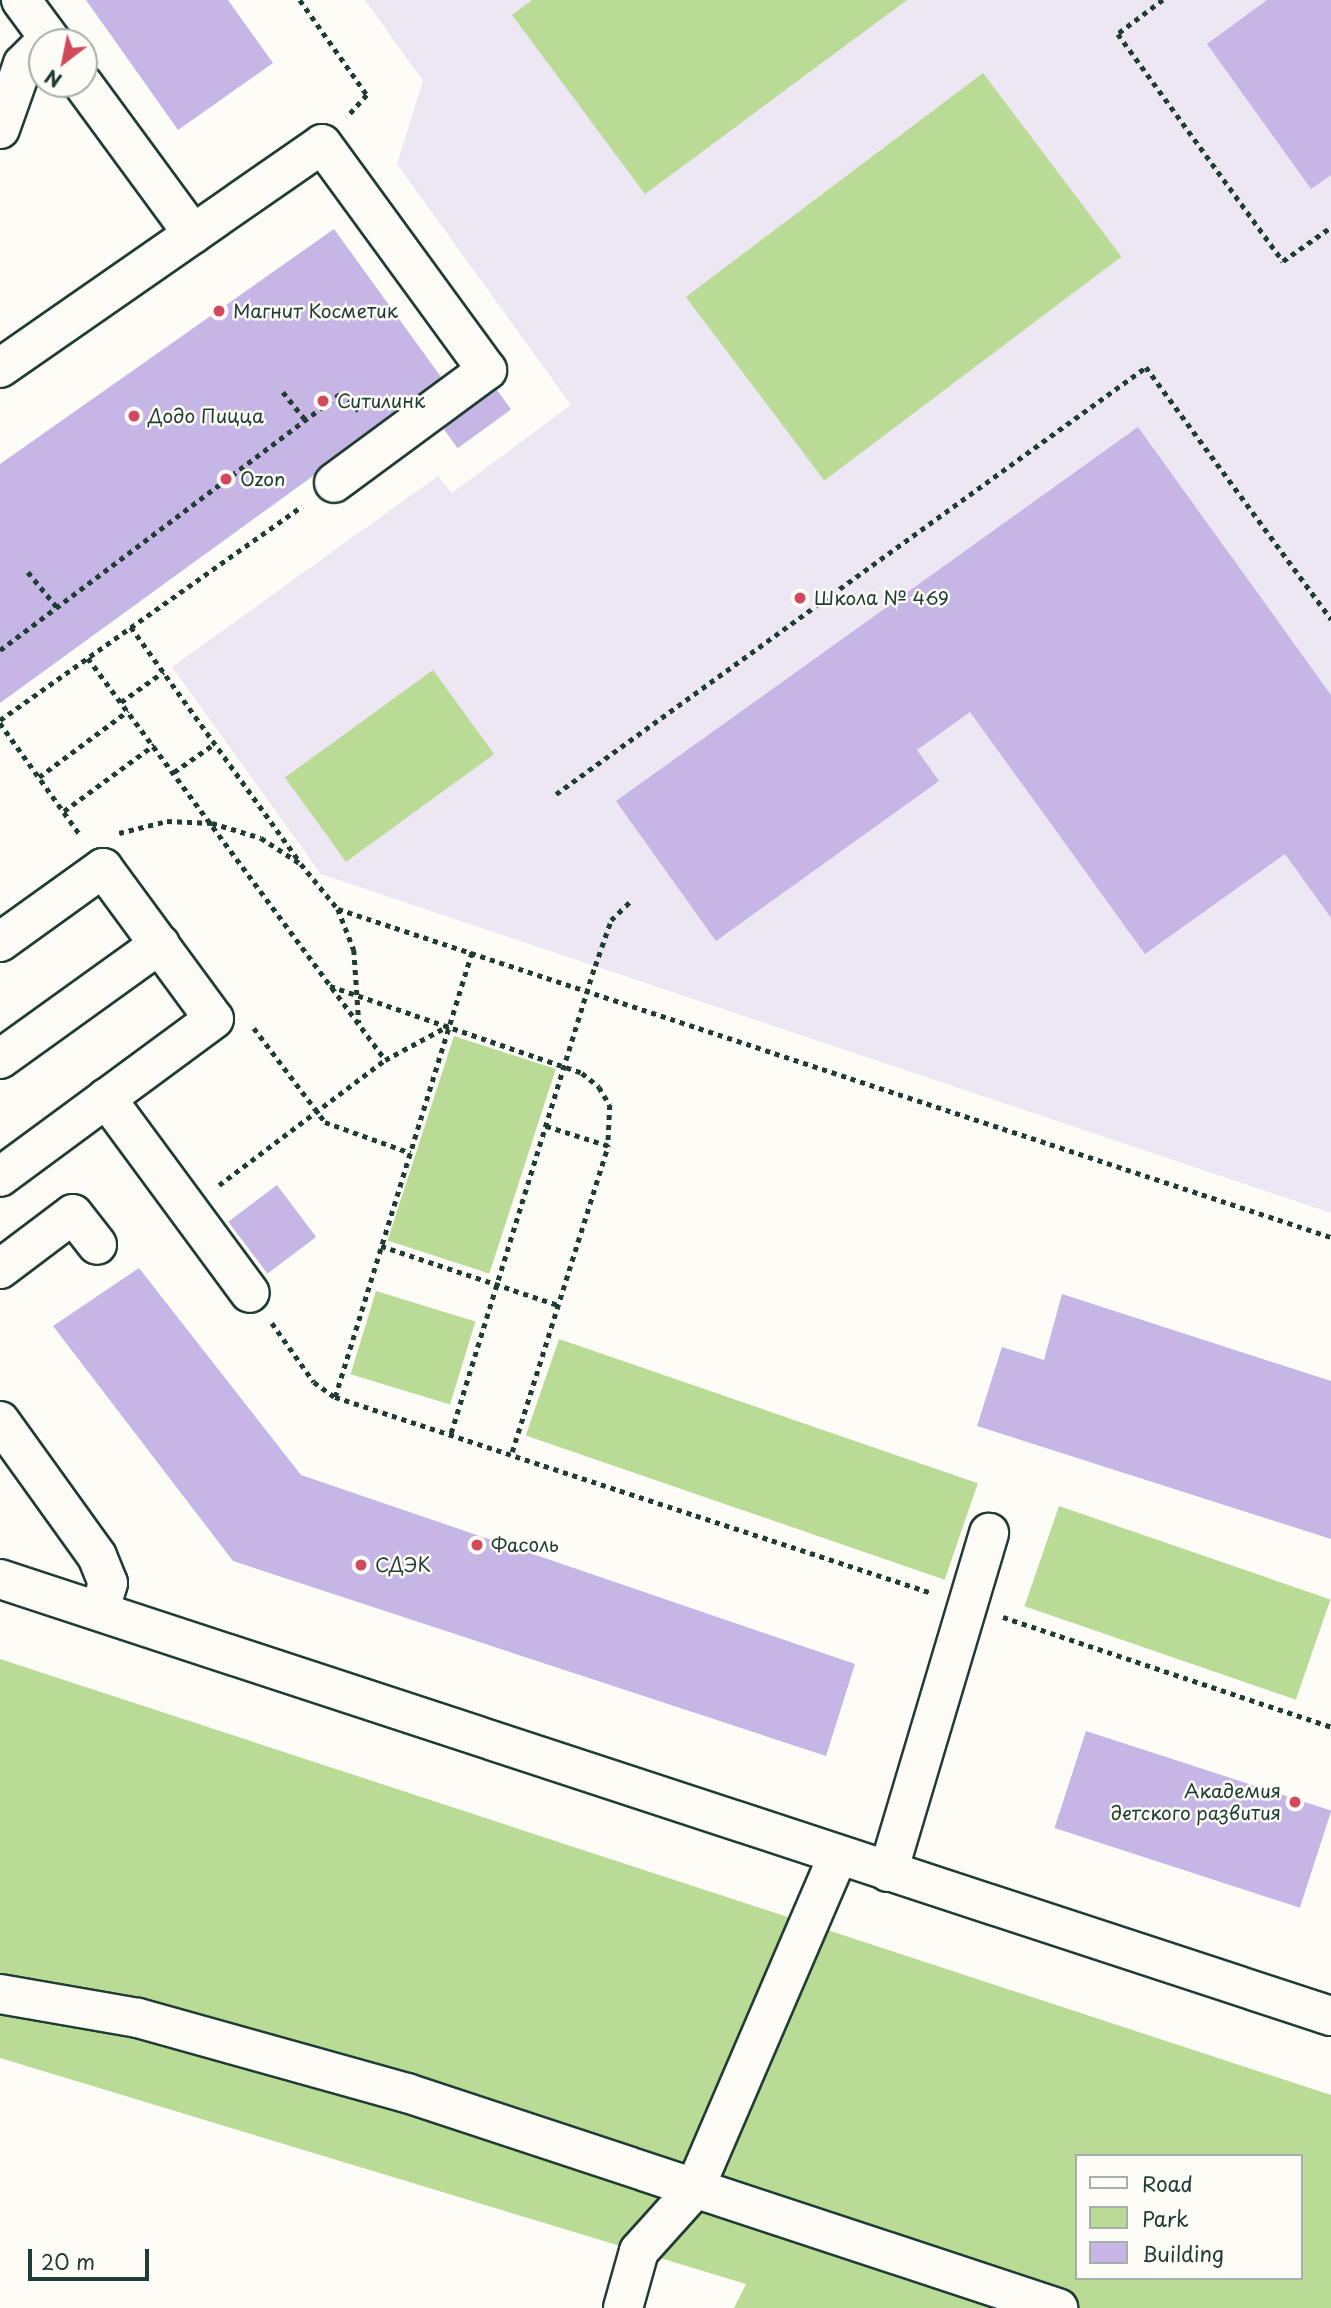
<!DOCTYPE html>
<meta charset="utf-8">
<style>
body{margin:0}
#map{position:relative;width:1331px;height:2308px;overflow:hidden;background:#fdfcf7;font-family:"Playpen Sans",sans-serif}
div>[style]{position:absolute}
.built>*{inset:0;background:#ece7f2}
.green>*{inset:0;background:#b9db95;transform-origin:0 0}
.building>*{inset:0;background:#c6b6e6;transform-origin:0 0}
.path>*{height:4.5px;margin-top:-2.25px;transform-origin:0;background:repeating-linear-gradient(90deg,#1f3d34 0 5px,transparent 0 10px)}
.roads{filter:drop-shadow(2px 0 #1f3d34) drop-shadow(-2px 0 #1f3d34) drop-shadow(0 2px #1f3d34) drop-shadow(0 -2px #1f3d34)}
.minor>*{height:38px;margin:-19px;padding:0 19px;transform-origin:19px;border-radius:19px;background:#fdfcf7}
.dots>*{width:19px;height:19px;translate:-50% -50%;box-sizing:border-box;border:4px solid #fdfcf7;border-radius:50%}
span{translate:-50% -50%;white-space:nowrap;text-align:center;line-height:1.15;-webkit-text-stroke:5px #fdfcf7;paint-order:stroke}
.poi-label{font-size:19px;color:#1f3d34}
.left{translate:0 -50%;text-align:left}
.right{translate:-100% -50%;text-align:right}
.legend{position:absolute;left:1075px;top:2154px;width:228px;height:126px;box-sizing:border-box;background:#fdfcf7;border:2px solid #a4b0a9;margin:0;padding:9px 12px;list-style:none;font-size:21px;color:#1f3d34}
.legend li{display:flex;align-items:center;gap:14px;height:35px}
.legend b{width:35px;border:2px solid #a4b0a9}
.north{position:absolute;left:28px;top:28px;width:70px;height:70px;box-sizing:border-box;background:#fdfcf7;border:2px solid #a4b0a9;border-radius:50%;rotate:212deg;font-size:19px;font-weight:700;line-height:28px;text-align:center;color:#1f3d34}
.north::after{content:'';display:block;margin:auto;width:24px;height:32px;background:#d1495b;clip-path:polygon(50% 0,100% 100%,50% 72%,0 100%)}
.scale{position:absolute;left:28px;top:2249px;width:121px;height:32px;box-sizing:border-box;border:4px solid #1f3d34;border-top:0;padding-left:9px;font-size:21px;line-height:24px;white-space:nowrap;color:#1f3d34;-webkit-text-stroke:5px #fdfcf7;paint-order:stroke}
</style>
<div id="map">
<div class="built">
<i style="clip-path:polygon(365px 0,1331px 0,1331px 1213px,321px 874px,172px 667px,438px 476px,452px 493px,571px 405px,397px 164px,423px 81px)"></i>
</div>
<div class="green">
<i style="clip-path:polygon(532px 0,907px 0,645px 194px,512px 15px)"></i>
<i style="left:983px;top:73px;width:230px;height:372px;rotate:53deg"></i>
<i style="left:433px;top:670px;width:104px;height:183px;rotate:54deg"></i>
<i style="left:454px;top:1036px;width:107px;height:215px;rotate:18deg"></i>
<i style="left:376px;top:1291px;width:104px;height:87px;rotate:17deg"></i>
<i style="left:559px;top:1339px;width:443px;height:102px;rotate:19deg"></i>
<i style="left:1059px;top:1506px;width:287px;height:106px;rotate:19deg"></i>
<i style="clip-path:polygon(evenodd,0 1659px,1331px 2095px,1331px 2308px,734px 2308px,746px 2284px,0 2058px,0 1659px,1077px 2156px,1301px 2156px,1301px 2278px,1077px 2278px,1077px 2156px)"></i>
</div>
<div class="building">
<i style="clip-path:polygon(86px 0,228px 0,273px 63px,178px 130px)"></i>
<i style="clip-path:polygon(1267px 0,1331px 0,1331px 175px,1311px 189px,1207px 44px)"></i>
<i style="clip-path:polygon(334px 229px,444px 381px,0 703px,0 464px)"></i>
<i style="left:494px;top:386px;width:29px;height:66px;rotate:54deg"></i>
<i style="clip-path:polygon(1138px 427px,1331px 695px,1331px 918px,1285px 854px,1145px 954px,970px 712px,917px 750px,939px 781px,716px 941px,616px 801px)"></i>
<i style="left:277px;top:1185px;width:65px;height:61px;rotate:53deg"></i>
<i style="clip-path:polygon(139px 1268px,301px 1475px,855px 1664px,826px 1756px,233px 1561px,53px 1326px)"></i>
<i style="clip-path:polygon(1062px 1294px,1331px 1381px,1331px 1539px,977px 1426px,1002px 1347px,1044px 1360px)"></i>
<i style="left:1086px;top:1731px;width:258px;height:102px;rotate:18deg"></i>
</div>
<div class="path">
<i style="left:300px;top:0;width:116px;rotate:54.8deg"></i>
<i style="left:367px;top:95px;width:30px;rotate:132deg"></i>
<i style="left:1163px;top:0;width:56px;rotate:142.9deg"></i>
<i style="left:1118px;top:34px;width:281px;rotate:54deg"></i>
<i style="left:1283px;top:261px;width:59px;rotate:-35.3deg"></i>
<i style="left:283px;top:392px;width:35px;rotate:51deg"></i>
<i style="left:28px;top:572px;width:45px;rotate:50.4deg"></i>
<i style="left:131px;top:627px;width:286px;rotate:54.3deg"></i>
<i style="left:0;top:650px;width:428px;rotate:-37deg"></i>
<i style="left:342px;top:392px;width:28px;rotate:48deg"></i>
<i style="left:88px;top:658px;width:500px;rotate:53.5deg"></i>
<i style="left:121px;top:702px;width:52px;rotate:-35.5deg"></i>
<i style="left:0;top:720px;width:370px;rotate:-35.3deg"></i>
<i style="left:0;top:723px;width:139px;rotate:54.4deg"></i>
<i style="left:174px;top:772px;width:49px;rotate:-35deg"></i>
<i style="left:39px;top:777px;width:111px;rotate:-36.6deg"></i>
<i style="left:556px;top:794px;width:728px;rotate:-35.89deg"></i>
<i style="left:1146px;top:367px;width:313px;rotate:53.7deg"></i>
<i style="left:64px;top:811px;width:112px;rotate:-36.3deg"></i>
<i style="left:119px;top:833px;width:49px;rotate:-14deg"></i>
<i style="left:167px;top:821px;width:45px;rotate:2.5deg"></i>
<i style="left:212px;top:823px;width:51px;rotate:17deg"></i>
<i style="left:261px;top:838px;width:48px;rotate:33deg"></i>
<i style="left:301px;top:864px;width:58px;rotate:50.6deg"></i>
<i style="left:338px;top:909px;width:44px;rotate:68.7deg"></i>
<i style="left:354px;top:950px;width:73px;rotate:86.1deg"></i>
<i style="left:338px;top:909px;width:1046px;rotate:18.28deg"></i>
<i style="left:330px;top:986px;width:267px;rotate:19deg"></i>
<i style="left:582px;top:1073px;width:22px;rotate:39deg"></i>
<i style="left:599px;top:1087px;width:21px;rotate:59deg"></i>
<i style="left:610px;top:1105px;width:41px;rotate:92.8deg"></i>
<i style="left:254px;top:1028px;width:118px;rotate:52.9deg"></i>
<i style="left:325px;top:1122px;width:91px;rotate:19.8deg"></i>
<i style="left:219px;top:1185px;width:208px;rotate:-37deg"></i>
<i style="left:385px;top:1060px;width:72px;rotate:-28.4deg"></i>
<i style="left:381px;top:1246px;width:187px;rotate:18.4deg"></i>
<i style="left:272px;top:1323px;width:72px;rotate:54.6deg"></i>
<i style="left:314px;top:1382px;width:26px;rotate:36deg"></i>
<i style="left:335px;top:1397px;width:628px;rotate:18.18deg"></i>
<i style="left:335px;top:1397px;width:467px;rotate:-72.9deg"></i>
<i style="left:451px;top:1433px;width:489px;rotate:-72.9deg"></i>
<i style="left:595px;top:966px;width:49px;rotate:-70.8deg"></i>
<i style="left:611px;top:920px;width:29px;rotate:-44deg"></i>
<i style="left:512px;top:1452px;width:321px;rotate:-72.6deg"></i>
<i style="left:608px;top:1146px;width:66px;rotate:-162.4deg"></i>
<i style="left:1003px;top:1617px;width:346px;rotate:18.5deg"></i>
</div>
<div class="roads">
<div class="minor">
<i style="left:21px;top:0;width:52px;rotate:53.6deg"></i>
<i style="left:83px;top:84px;width:186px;rotate:53.7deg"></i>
<i style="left:0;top:129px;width:69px;rotate:-70.5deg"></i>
<i style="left:23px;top:64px;width:27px;rotate:-45deg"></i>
<i style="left:0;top:368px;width:392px;rotate:-34.8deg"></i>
<i style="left:322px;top:144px;width:280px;rotate:53.9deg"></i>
<i style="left:487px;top:370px;width:190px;rotate:143.6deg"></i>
<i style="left:0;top:942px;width:127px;rotate:-35.7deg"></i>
<i style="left:103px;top:868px;width:187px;rotate:53.7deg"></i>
<i style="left:214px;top:1019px;width:266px;rotate:143.6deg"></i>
<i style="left:0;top:1059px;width:197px;rotate:-35.7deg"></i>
<i style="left:106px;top:1098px;width:242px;rotate:53.6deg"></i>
<i style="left:0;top:1269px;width:91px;rotate:-37deg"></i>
<i style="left:73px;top:1214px;width:39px;rotate:52deg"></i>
<i style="left:0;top:1421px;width:166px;rotate:54.3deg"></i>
<i style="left:97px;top:1556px;width:29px;rotate:68deg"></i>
<i style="left:108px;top:1583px;width:27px;rotate:107deg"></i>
<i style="left:0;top:1579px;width:1401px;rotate:18.18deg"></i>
<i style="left:888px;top:1872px;width:354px;rotate:-73.4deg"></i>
<i style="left:0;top:1994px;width:140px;rotate:9.9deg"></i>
<i style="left:138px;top:2018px;width:279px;rotate:15.6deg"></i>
<i style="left:407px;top:2093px;width:686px;rotate:18.28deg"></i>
<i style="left:623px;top:2308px;width:59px;rotate:-74.3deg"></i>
<i style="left:639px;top:2251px;width:82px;rotate:-48deg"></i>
<i style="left:694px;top:2190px;width:364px;rotate:-66.7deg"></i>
</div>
</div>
<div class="dots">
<i style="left:219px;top:311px;background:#d1495b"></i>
<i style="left:323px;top:401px;background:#d1495b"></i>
<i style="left:134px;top:416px;background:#d1495b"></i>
<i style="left:226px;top:479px;background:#d1495b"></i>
<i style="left:800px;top:598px;background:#d1495b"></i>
<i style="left:477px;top:1545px;background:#d1495b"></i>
<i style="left:361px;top:1565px;background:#d1495b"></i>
<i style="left:1295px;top:1802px;background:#d1495b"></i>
</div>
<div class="poi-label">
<span class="left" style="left:233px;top:311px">Магнит Косметик</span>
<span class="left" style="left:337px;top:401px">Ситилинк</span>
<span class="left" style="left:148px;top:416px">Додо Пицца</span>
<span class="left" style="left:240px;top:479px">Ozon</span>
<span class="left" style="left:814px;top:598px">Школа № 469</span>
<span class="left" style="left:491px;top:1545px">Фасоль</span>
<span class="left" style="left:375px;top:1565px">СДЭК</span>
<span class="right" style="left:1281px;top:1802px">Академия<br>детского развития</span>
</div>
<ul class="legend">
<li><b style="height:9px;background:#fdfcf7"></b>Road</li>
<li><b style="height:19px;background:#b9db95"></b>Park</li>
<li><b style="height:19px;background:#c6b6e6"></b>Building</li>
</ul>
<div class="north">N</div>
<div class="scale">20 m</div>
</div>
